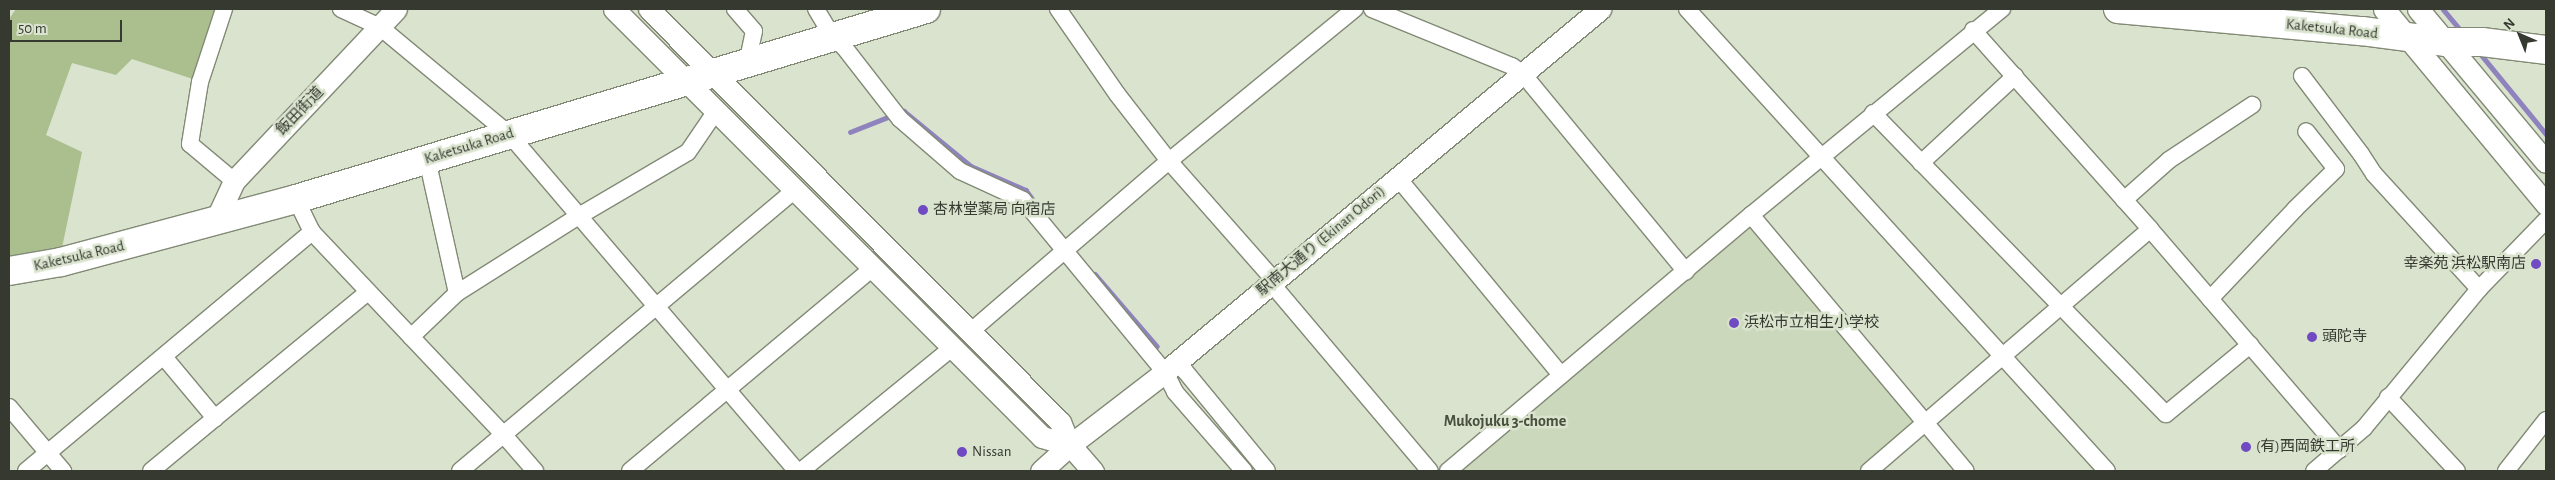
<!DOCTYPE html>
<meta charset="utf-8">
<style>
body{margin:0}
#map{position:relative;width:2555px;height:480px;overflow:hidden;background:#d9e3cd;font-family:"Alegreya Sans","Noto Sans JP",sans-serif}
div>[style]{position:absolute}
.built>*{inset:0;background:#ccd8bb}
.green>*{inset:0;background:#aabe8e}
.stream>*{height:4.5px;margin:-2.25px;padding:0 2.25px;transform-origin:2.25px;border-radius:2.25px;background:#8f83be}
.roads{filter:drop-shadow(1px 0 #828a76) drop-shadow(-1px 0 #828a76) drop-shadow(0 1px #828a76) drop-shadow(0 -1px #828a76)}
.minor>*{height:16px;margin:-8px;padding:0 8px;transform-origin:8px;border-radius:8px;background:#fff}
.tertiary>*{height:21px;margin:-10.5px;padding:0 10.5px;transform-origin:10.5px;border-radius:10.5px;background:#fff}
.trunk>*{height:28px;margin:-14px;padding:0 14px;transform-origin:14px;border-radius:14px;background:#fff}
.dots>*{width:14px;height:14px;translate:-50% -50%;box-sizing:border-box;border:2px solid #d9e3cd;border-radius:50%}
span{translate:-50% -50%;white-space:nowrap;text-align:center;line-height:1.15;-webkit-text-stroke:5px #d9e3cd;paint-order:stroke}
.street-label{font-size:15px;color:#353930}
.poi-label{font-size:15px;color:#353930}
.left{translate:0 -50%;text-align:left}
.right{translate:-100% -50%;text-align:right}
.neighbourhood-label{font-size:16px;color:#49503e;font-weight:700}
.frame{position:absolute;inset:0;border:10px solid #353930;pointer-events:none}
.north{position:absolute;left:2495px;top:10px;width:50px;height:50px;-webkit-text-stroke:4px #d9e3cd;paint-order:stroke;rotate:316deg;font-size:14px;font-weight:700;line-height:20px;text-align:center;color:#353930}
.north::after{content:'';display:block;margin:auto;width:18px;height:22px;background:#353930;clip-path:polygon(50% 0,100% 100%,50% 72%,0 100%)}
.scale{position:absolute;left:10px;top:20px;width:112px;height:22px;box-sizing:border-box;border:2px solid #353930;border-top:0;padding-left:6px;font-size:15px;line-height:18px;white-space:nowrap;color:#353930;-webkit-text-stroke:4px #d9e3cd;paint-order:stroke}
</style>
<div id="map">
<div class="built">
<i style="clip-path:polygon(1752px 224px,1915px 422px,1856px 471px,1456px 471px)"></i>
</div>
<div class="green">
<i style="clip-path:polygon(16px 9px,217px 9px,193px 79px,132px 59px,116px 75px,72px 63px,46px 135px,82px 152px,59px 262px,9px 269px,9px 19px)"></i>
</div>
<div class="stream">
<i style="left:2443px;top:9px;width:31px;rotate:50deg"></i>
<i style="left:2479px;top:52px;width:106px;rotate:50.7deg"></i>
<i style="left:900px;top:112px;width:4px;rotate:-14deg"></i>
<i style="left:904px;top:111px;width:87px;rotate:39.4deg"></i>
<i style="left:971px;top:166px;width:60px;rotate:23.6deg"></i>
<i style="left:1026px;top:190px;width:24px;rotate:54deg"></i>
<i style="left:850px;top:132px;width:46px;rotate:-21.6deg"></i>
<i style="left:1095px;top:274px;width:95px;rotate:49.3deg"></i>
</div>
<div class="roads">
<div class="minor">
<i style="left:224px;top:9px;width:77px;rotate:108.2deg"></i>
<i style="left:200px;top:82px;width:63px;rotate:99.2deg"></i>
<i style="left:190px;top:144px;width:57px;rotate:40.1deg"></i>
<i style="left:341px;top:9px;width:43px;rotate:24.8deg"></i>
<i style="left:380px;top:27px;width:168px;rotate:39.7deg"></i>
<i style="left:509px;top:134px;width:443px;rotate:49.5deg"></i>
<i style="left:735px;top:9px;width:29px;rotate:49deg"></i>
<i style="left:754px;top:31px;width:33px;rotate:102deg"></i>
<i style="left:816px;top:9px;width:31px;rotate:59deg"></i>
<i style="left:832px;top:36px;width:16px;rotate:43deg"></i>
<i style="left:844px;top:47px;width:91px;rotate:52.1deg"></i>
<i style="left:900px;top:119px;width:79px;rotate:40.9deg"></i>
<i style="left:960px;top:171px;width:69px;rotate:24.7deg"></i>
<i style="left:1023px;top:200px;width:223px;rotate:50.5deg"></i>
<i style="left:1165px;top:372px;width:22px;rotate:63deg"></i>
<i style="left:1175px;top:392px;width:105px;rotate:48.9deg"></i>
<i style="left:1058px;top:9px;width:103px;rotate:55.2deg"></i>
<i style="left:1117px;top:94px;width:85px;rotate:52.2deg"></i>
<i style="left:1169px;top:161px;width:159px;rotate:48.6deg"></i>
<i style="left:1372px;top:9px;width:151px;rotate:22.2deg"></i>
<i style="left:1512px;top:66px;width:14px;rotate:36deg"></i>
<i style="left:1523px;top:74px;width:256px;rotate:50.5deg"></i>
<i style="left:1687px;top:9px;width:624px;rotate:47.73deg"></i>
<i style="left:1973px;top:30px;width:266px;rotate:48.3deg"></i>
<i style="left:2150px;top:229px;width:291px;rotate:49.3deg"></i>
<i style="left:2302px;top:76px;width:98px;rotate:52.9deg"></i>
<i style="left:2361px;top:154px;width:24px;rotate:57deg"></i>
<i style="left:2374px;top:174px;width:156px;rotate:47.6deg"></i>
<i style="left:1873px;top:113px;width:420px;rotate:45.8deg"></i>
<i style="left:2166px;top:414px;width:109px;rotate:-39.4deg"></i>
<i style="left:427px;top:159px;width:137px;rotate:77.4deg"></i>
<i style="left:1921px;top:163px;width:128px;rotate:-42.8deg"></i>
<i style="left:1398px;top:178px;width:256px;rotate:50.4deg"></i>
<i style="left:2124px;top:200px;width:60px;rotate:-41.6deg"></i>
<i style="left:2169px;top:160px;width:100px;rotate:-33.5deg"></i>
<i style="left:1751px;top:215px;width:334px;rotate:50deg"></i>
<i style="left:312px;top:232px;width:278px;rotate:46.6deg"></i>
<i style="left:503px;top:434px;width:49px;rotate:49.1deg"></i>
<i style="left:1271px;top:283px;width:246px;rotate:49.8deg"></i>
<i style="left:2210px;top:299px;width:124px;rotate:-46.6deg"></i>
<i style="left:2295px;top:209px;width:57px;rotate:-44.3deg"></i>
<i style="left:2336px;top:169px;width:48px;rotate:-128.3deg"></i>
<i style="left:970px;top:332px;width:262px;rotate:-40.7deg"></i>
<i style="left:1169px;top:161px;width:240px;rotate:-39.3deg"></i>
<i style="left:411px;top:337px;width:64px;rotate:-43.7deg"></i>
<i style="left:457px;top:293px;width:144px;rotate:-32.3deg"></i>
<i style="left:579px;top:216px;width:126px;rotate:-30.4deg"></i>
<i style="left:688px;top:152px;width:50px;rotate:-55.7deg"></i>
<i style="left:164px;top:357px;width:80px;rotate:50.1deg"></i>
<i style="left:215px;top:418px;width:198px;rotate:-39.5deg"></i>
<i style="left:1178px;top:361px;width:12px;rotate:55deg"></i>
<i style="left:1185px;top:371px;width:129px;rotate:50.6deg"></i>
<i style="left:2388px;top:397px;width:101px;rotate:47deg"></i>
<i style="left:9px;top:407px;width:84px;rotate:49.8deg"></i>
<i style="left:26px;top:471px;width:373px;rotate:-39.9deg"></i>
<i style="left:312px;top:232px;width:37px;rotate:-116deg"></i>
<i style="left:151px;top:471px;width:83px;rotate:-39.6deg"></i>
<i style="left:460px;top:471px;width:437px;rotate:-40deg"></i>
<i style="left:630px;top:471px;width:315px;rotate:-39.9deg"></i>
<i style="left:801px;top:471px;width:195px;rotate:-39.2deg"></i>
<i style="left:1448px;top:471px;width:397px;rotate:-40.2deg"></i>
<i style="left:1751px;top:215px;width:325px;rotate:-39.4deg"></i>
<i style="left:1869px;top:471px;width:371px;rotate:-40.7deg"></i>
<i style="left:2314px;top:471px;width:66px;rotate:-40.7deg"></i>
<i style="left:2364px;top:428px;width:180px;rotate:-50.4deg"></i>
<i style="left:2479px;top:289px;width:96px;rotate:-45.8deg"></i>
<i style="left:2506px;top:471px;width:65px;rotate:-51.9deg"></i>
</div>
<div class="tertiary">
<i style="left:614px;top:9px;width:605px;rotate:45deg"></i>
<i style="left:1042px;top:437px;width:29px;rotate:16deg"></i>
<i style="left:649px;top:9px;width:583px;rotate:45.14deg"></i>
<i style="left:1060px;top:422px;width:25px;rotate:67deg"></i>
<i style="left:1070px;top:445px;width:35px;rotate:49deg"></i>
<i style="left:2384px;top:9px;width:254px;rotate:50.3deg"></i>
<i style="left:2418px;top:9px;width:199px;rotate:50.1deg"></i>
<i style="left:215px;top:222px;width:45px;rotate:-65.1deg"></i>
<i style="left:234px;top:181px;width:236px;rotate:-46.7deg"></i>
<i style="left:1041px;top:471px;width:39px;rotate:-42deg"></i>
<i style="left:1070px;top:445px;width:120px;rotate:-37.5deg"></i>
<i style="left:1165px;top:372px;width:567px;rotate:-39.84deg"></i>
</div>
<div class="trunk">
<i style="left:2118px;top:9px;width:245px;rotate:5.2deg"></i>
<i style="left:2362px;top:31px;width:85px;rotate:7.5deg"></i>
<i style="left:2446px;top:42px;width:36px"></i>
<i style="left:2482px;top:42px;width:64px;rotate:7.1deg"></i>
<i style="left:9px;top:271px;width:53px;rotate:-9.8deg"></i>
<i style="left:61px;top:262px;width:243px;rotate:-15deg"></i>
<i style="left:296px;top:199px;width:658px;rotate:-16.78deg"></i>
</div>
</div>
<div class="dots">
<i style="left:923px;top:210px;background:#6f4ac2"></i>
<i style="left:2536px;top:264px;background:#6f4ac2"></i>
<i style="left:1734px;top:323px;background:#6f4ac2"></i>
<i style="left:2312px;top:337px;background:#6f4ac2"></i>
<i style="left:2246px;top:447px;background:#6f4ac2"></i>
<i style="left:962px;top:452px;background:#6f4ac2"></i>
</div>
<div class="street-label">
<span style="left:2332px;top:29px;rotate:6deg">Kaketsuka Road</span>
<span style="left:300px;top:111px;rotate:-46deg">飯田街道</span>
<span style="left:469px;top:146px;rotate:-17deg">Kaketsuka Road</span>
<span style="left:1321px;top:241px;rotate:-40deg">駅南大通り (Ekinan Odori)</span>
<span style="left:79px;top:256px;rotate:-13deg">Kaketsuka Road</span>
</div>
<div class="poi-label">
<span class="left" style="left:933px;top:210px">杏林堂薬局 向宿店</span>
<span class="right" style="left:2526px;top:264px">幸楽苑 浜松駅南店</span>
<span class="left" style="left:1744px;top:323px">浜松市立相生小学校</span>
<span class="left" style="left:2322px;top:337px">頭陀寺</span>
<span class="left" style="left:2256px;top:447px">(有)西岡鉄工所</span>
<span class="left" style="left:972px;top:452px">Nissan</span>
</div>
<div class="neighbourhood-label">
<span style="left:1505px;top:421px">Mukojuku 3-chome</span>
</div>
<div class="frame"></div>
<div class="north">N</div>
<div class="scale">50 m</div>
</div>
